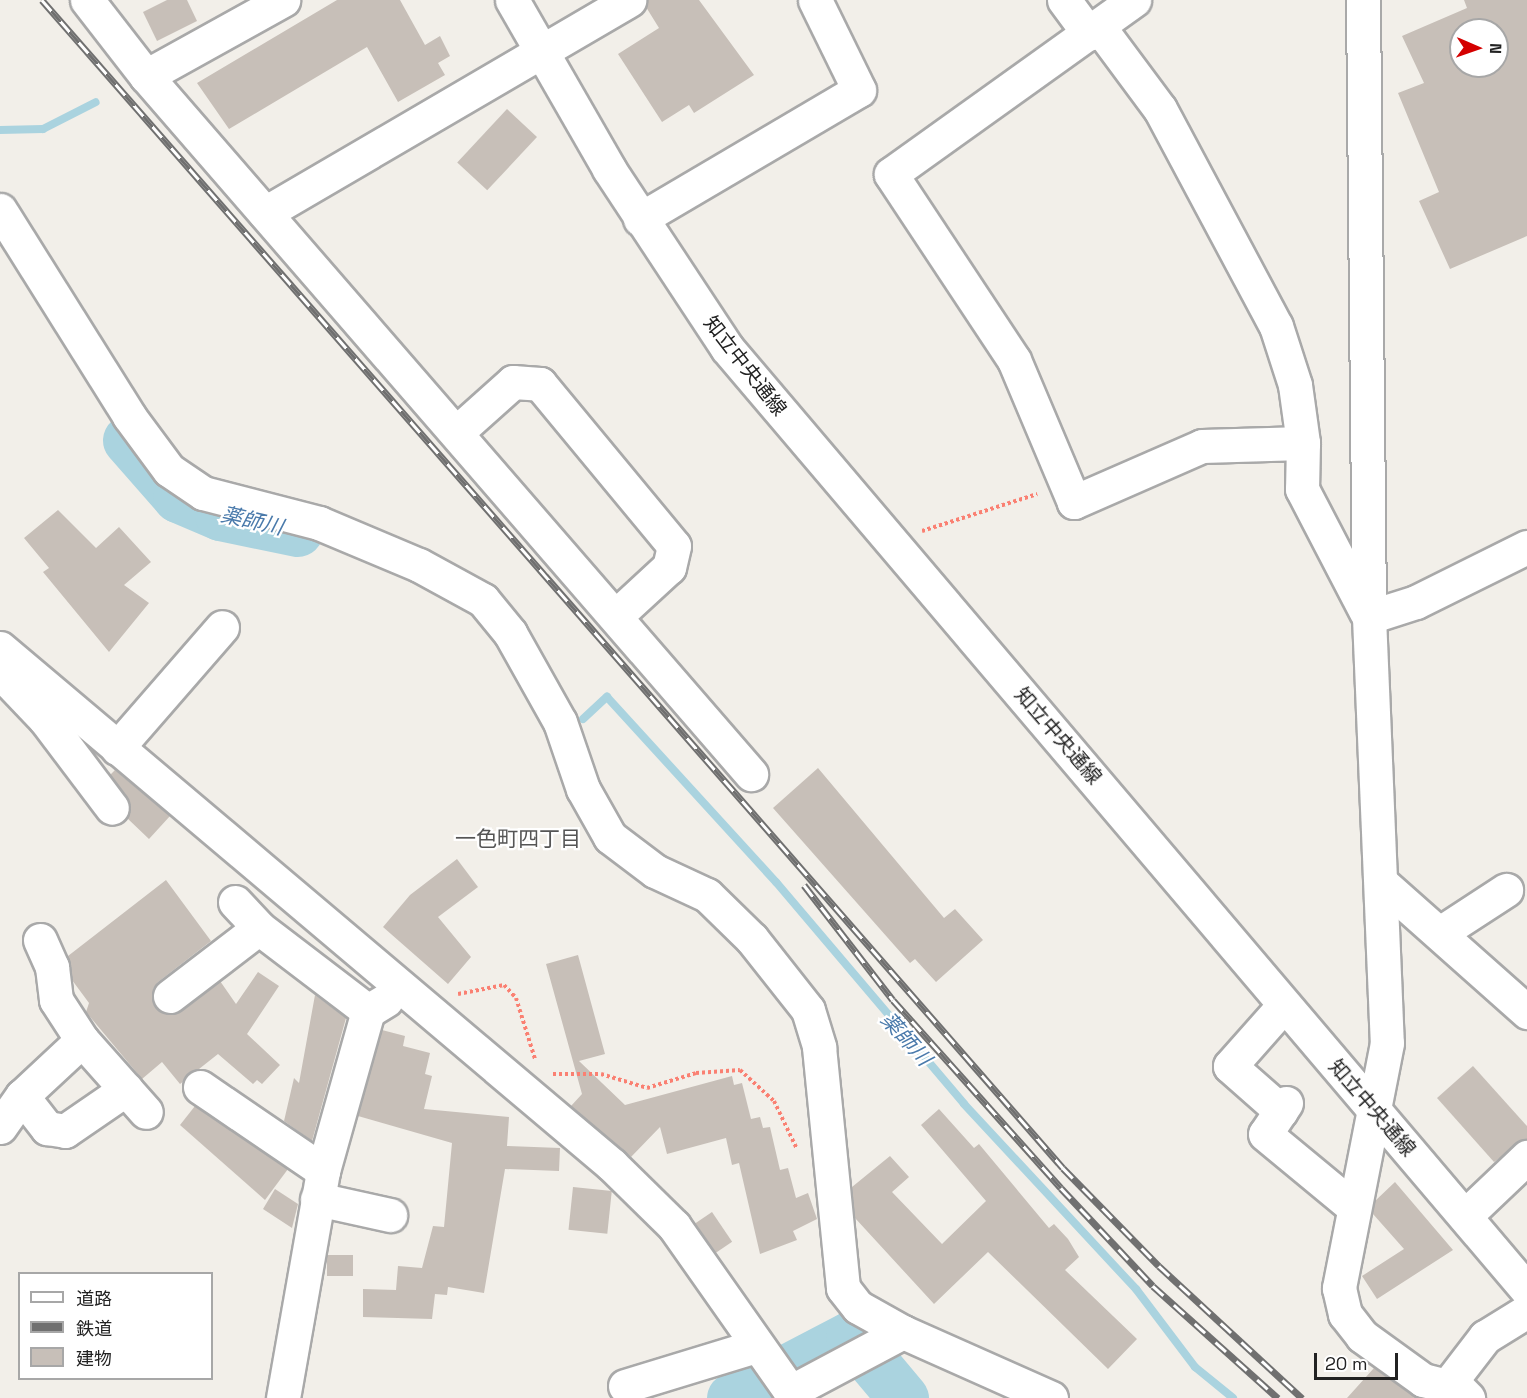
<!DOCTYPE html>
<meta charset="utf-8">
<style>
body{margin:0}
#map{position:relative;width:1527px;height:1398px;overflow:hidden;background:#f2efe9;font-family:"Space Grotesk","Noto Sans JP",sans-serif}
div>[style]{position:absolute}
.stream>*{height:8px;margin:-4px;padding:0 4px;transform-origin:4px;border-radius:4px;background:#aad3df}
.river>*{height:51px;margin:-25.5px;padding:0 25.5px;transform-origin:25.5px;border-radius:25.5px;background:#aad3df}
.building>*{inset:0;background:#c7bfb8;transform-origin:0 0}
.path>*{height:4px;margin-top:-2px;transform-origin:0;background:repeating-linear-gradient(90deg,#fa8072 0 3px,transparent 0 6px)}
.roads{filter:drop-shadow(2px 0 #a9a9a9) drop-shadow(-2px 0 #a9a9a9) drop-shadow(0 2px #a9a9a9) drop-shadow(0 -2px #a9a9a9)}
.minor>*{height:33px;margin:-16.5px;padding:0 16.5px;transform-origin:16.5px;border-radius:16.5px;background:#fff}
.rail>*{height:7px;margin-top:-3.5px;transform-origin:0;background:repeating-linear-gradient(90deg,#fff 0 14px,#707070 0 28px);box-sizing:border-box;border-block:2px solid #707070}
span{translate:-50% -50%;white-space:nowrap;text-align:center;line-height:1.15;-webkit-text-stroke:4.5px #fff;paint-order:stroke}
.street-label{font-size:20px;color:#222}
.water-label{font-size:21px;color:#4a7aab;font-style:italic}
.neighbourhood-label{font-size:21px;color:#555}
.legend{position:absolute;left:18px;top:1272px;width:195px;height:108px;box-sizing:border-box;background:#fff;border:2px solid #a7a7a7;margin:0;padding:8px 10px;list-style:none;font-size:18px;color:#222}
.legend li{display:flex;align-items:center;gap:12px;height:30px}
.legend b{width:30px;border:2px solid #a7a7a7}
.north{position:absolute;left:1449px;top:18px;width:60px;height:60px;box-sizing:border-box;background:#fff;border:2px solid #a7a7a7;border-radius:50%;rotate:92deg;font-size:16px;font-weight:700;line-height:24px;text-align:center;color:#222}
.north::after{content:'';display:block;margin:auto;width:21px;height:27px;background:#d40000;clip-path:polygon(50% 0,100% 100%,50% 72%,0 100%)}
.scale{position:absolute;left:1314px;top:1353px;width:84px;height:27px;box-sizing:border-box;border:3px solid #222;border-top:0;padding-left:8px;font-size:18px;line-height:21px;white-space:nowrap;color:#222;-webkit-text-stroke:4px #fff;paint-order:stroke}
</style>
<div id="map">
<div class="stream">
<i style="left:0;top:130px;width:43px;rotate:-1.3deg"></i>
<i style="left:43px;top:129px;width:59px;rotate:-27deg"></i>
<i style="left:583px;top:719px;width:33px;rotate:-43deg"></i>
<i style="left:607px;top:697px;width:251px;rotate:47.6deg"></i>
<i style="left:776px;top:882px;width:291px;rotate:49.7deg"></i>
<i style="left:964px;top:1104px;width:253px;rotate:47.1deg"></i>
<i style="left:1136px;top:1289px;width:98px;rotate:52.9deg"></i>
<i style="left:1195px;top:1367px;width:49px;rotate:39.2deg"></i>
</div>
<div class="river">
<i style="left:128px;top:440px;width:76px;rotate:48.7deg"></i>
<i style="left:178px;top:497px;width:46px;rotate:23.2deg"></i>
<i style="left:220px;top:515px;width:79px;rotate:11.7deg"></i>
<i style="left:732px;top:1398px;width:134px;rotate:-27.5deg"></i>
<i style="left:851px;top:1336px;width:81px;rotate:50deg"></i>
</div>
<div class="building">
<i style="clip-path:polygon(167px 0,187px 0,197px 21px,157px 41px,143px 12px)"></i>
<i style="clip-path:polygon(337px 0,400px 0,425px 45px,440px 36px,450px 56px,438px 63px,445px 75px,398px 102px,367px 47px,229px 129px,197px 83px)"></i>
<i style="clip-path:polygon(648px 0,699px 0,754px 75px,694px 113px,689px 105px,662px 122px,618px 54px,659px 28px,646px 7px)"></i>
<i style="clip-path:polygon(evenodd,1464px 0,1527px 0,1527px 236px,1450px 269px,1419px 201px,1439px 192px,1398px 93px,1424px 83px,1402px 36px,1467px 8px,1464px 0,1461px 30px,1497px 30px,1497px 66px,1461px 66px,1461px 30px)"></i>
<i style="left:507px;top:109px;width:41px;height:73px;rotate:43deg"></i>
<i style="clip-path:polygon(58px 510px,96px 548px,119px 527px,151px 562px,124px 585px,149px 603px,109px 652px,43px 572px,49px 568px,24px 538px)"></i>
<i style="clip-path:polygon(818px 768px,944px 918px,955px 909px,983px 940px,936px 982px,915px 959px,910px 963px,773px 808px)"></i>
<i style="clip-path:polygon(115px 770px,170px 816px,149px 839px,127px 818px,130px 805px,110px 775px)"></i>
<i style="clip-path:polygon(457px 859px,478px 887px,438px 917px,471px 957px,448px 984px,383px 927px,410px 895px)"></i>
<i style="clip-path:polygon(166px 880px,211px 941px,158px 982px,153px 989px,155px 1007px,173px 1014px,220px 981px,236px 1004px,258px 972px,279px 986px,247px 1034px,280px 1065px,262px 1084px,257px 1080px,253px 1084px,218px 1054px,180px 1084px,162px 1062px,142px 1079px,86px 1012px,89px 1003px,72px 980px,68px 956px)"></i>
<i style="clip-path:polygon(578px 955px,605px 1054px,579px 1061px,625px 1105px,732px 1076px,734px 1085px,742px 1083px,751px 1119px,760px 1117px,763px 1128px,770px 1127px,780px 1170px,788px 1168px,796px 1198px,808px 1193px,817px 1219px,793px 1231px,797px 1240px,760px 1254px,739px 1163px,732px 1165px,726px 1138px,667px 1154px,660px 1127px,631px 1157px,571px 1106px,582px 1094px,546px 964px)"></i>
<i style="clip-path:polygon(315px 995px,346px 1018px,312px 1141px,284px 1121px,294px 1078px,299px 1083px)"></i>
<i style="clip-path:polygon(382px 1030px,405px 1036px,403px 1046px,430px 1053px,425px 1074px,432px 1076px,424px 1109px,509px 1117px,507px 1146px,560px 1148px,559px 1171px,505px 1169px,484px 1293px,448px 1287px,447px 1295px,435px 1294px,432px 1319px,363px 1317px,363px 1289px,396px 1290px,398px 1266px,422px 1268px,433px 1226px,444px 1227px,452px 1143px,358px 1116px)"></i>
<i style="clip-path:polygon(1473px 1066px,1527px 1126px,1527px 1139px,1494px 1162px,1437px 1098px)"></i>
<i style="clip-path:polygon(195px 1106px,288px 1169px,265px 1200px,180px 1125px)"></i>
<i style="clip-path:polygon(939px 1109px,974px 1148px,979px 1144px,1049px 1228px,1054px 1224px,1068px 1239px,1079px 1257px,1065px 1270px,1137px 1339px,1108px 1369px,988px 1252px,934px 1304px,855px 1218px,852px 1187px,890px 1156px,909px 1177px,892px 1192px,942px 1244px,986px 1201px,921px 1125px)"></i>
<i style="clip-path:polygon(1395px 1182px,1453px 1250px,1377px 1299px,1362px 1276px,1404px 1249px,1373px 1214px,1375px 1201px)"></i>
<i style="left:573px;top:1187px;width:39px;height:43px;rotate:6deg"></i>
<i style="clip-path:polygon(275px 1189px,298px 1204px,292px 1228px,263px 1209px)"></i>
<i style="left:712px;top:1212px;width:36px;height:20px;rotate:56deg"></i>
<i style="left:327px;top:1255px;width:26px;height:21px"></i>
<i style="clip-path:polygon(1374px 1368px,1412px 1395px,1417px 1398px,1347px 1398px)"></i>
</div>
<div class="path">
<i style="left:922px;top:531px;width:121px;rotate:-17.8deg"></i>
<i style="left:458px;top:994px;width:47px;rotate:-11.1deg"></i>
<i style="left:504px;top:985px;width:18px;rotate:47deg"></i>
<i style="left:516px;top:998px;width:64px;rotate:72.7deg"></i>
<i style="left:553px;top:1074px;width:48px"></i>
<i style="left:601px;top:1074px;width:48px;rotate:16.9deg"></i>
<i style="left:647px;top:1088px;width:51px;rotate:-17deg"></i>
<i style="left:696px;top:1073px;width:44px;rotate:-3.9deg"></i>
<i style="left:740px;top:1070px;width:46px;rotate:42.4deg"></i>
<i style="left:774px;top:1101px;width:53px;rotate:64.4deg"></i>
</div>
<div class="roads">
<div class="minor">
<i style="left:87px;top:0;width:96px;rotate:52.2deg"></i>
<i style="left:146px;top:76px;width:924px;rotate:49.08deg"></i>
<i style="left:512px;top:0;width:195px;rotate:60.1deg"></i>
<i style="left:609px;top:169px;width:214px;rotate:56.6deg"></i>
<i style="left:727px;top:348px;width:1236px;rotate:49.66deg"></i>
<i style="left:1064px;top:0;width:42px;rotate:53.7deg"></i>
<i style="left:1363px;top:0;width:617px;rotate:89.44deg"></i>
<i style="left:1369px;top:617px;width:426px;rotate:87.6deg"></i>
<i style="left:1387px;top:1043px;width:250px;rotate:101.1deg"></i>
<i style="left:1339px;top:1288px;width:27px;rotate:77deg"></i>
<i style="left:1345px;top:1314px;width:28px;rotate:52deg"></i>
<i style="left:1362px;top:1336px;width:75px;rotate:35.8deg"></i>
<i style="left:1423px;top:1380px;width:37px;rotate:14deg"></i>
<i style="left:1459px;top:1389px;width:13px;rotate:45deg"></i>
<i style="left:1099px;top:27px;width:102px;rotate:53.4deg"></i>
<i style="left:1160px;top:109px;width:246px;rotate:61.9deg"></i>
<i style="left:1276px;top:326px;width:62px;rotate:72.1deg"></i>
<i style="left:1295px;top:385px;width:59px;rotate:82.1deg"></i>
<i style="left:1303px;top:443px;width:101px;rotate:178.3deg"></i>
<i style="left:1202px;top:446px;width:140px;rotate:156.4deg"></i>
<i style="left:1074px;top:502px;width:154px;rotate:-112.9deg"></i>
<i style="left:1014px;top:360px;width:223px;rotate:-123.5deg"></i>
<i style="left:891px;top:174px;width:299px;rotate:-35.6deg"></i>
<i style="left:146px;top:76px;width:157px;rotate:-29deg"></i>
<i style="left:0;top:210px;width:243px;rotate:57.9deg"></i>
<i style="left:129px;top:416px;width:67px;rotate:53.5deg"></i>
<i style="left:169px;top:470px;width:41px;rotate:34.1deg"></i>
<i style="left:203px;top:493px;width:120px;rotate:14.5deg"></i>
<i style="left:319px;top:523px;width:108px;rotate:22.8deg"></i>
<i style="left:419px;top:565px;width:73px;rotate:28.7deg"></i>
<i style="left:483px;top:600px;width:43px;rotate:50.7deg"></i>
<i style="left:510px;top:633px;width:102px;rotate:60.7deg"></i>
<i style="left:560px;top:722px;width:71px;rotate:71.1deg"></i>
<i style="left:583px;top:789px;width:55px;rotate:60.6deg"></i>
<i style="left:610px;top:837px;width:56px;rotate:37.1deg"></i>
<i style="left:655px;top:871px;width:57px;rotate:24.8deg"></i>
<i style="left:707px;top:895px;width:63px;rotate:44.4deg"></i>
<i style="left:752px;top:939px;width:90px;rotate:51.7deg"></i>
<i style="left:808px;top:1010px;width:39px;rotate:73deg"></i>
<i style="left:819px;top:1047px;width:242px;rotate:84.3deg"></i>
<i style="left:843px;top:1288px;width:24px;rotate:52deg"></i>
<i style="left:858px;top:1307px;width:51px;rotate:29.1deg"></i>
<i style="left:903px;top:1332px;width:162px;rotate:24deg"></i>
<i style="left:265px;top:213px;width:422px;rotate:-30.3deg"></i>
<i style="left:640px;top:219px;width:254px;rotate:-30.5deg"></i>
<i style="left:859px;top:90px;width:100px;rotate:-116.1deg"></i>
<i style="left:457px;top:432px;width:75px;rotate:-41.8deg"></i>
<i style="left:513px;top:382px;width:27px;rotate:4deg"></i>
<i style="left:540px;top:384px;width:210px;rotate:50.4deg"></i>
<i style="left:674px;top:546px;width:22px;rotate:103deg"></i>
<i style="left:669px;top:567px;width:71px;rotate:137.3deg"></i>
<i style="left:1303px;top:443px;width:46px;rotate:91.2deg"></i>
<i style="left:1302px;top:489px;width:139px;rotate:62.5deg"></i>
<i style="left:1369px;top:617px;width:49px;rotate:-17.7deg"></i>
<i style="left:1416px;top:602px;width:124px;rotate:-26.4deg"></i>
<i style="left:0;top:648px;width:801px;rotate:40.19deg"></i>
<i style="left:612px;top:1165px;width:87px;rotate:44.5deg"></i>
<i style="left:674px;top:1226px;width:210px;rotate:54.9deg"></i>
<i style="left:5px;top:677px;width:58px;rotate:46.4deg"></i>
<i style="left:45px;top:719px;width:111px;rotate:53deg"></i>
<i style="left:117px;top:748px;width:160px;rotate:-49deg"></i>
<i style="left:1383px;top:884px;width:193px;rotate:41.6deg"></i>
<i style="left:235px;top:902px;width:35px;rotate:47deg"></i>
<i style="left:259px;top:928px;width:137px;rotate:37.3deg"></i>
<i style="left:368px;top:1011px;width:21px;rotate:-31deg"></i>
<i style="left:1440px;top:933px;width:79px;rotate:-33.1deg"></i>
<i style="left:40px;top:940px;width:30px;rotate:66deg"></i>
<i style="left:52px;top:967px;width:33px;rotate:83deg"></i>
<i style="left:56px;top:1000px;width:48px;rotate:57deg"></i>
<i style="left:82px;top:1040px;width:96px;rotate:48.4deg"></i>
<i style="left:170px;top:996px;width:112px;rotate:-37.4deg"></i>
<i style="left:200px;top:1087px;width:149px;rotate:34.3deg"></i>
<i style="left:22px;top:1096px;width:41px;rotate:52deg"></i>
<i style="left:47px;top:1128px;width:18px;rotate:9deg"></i>
<i style="left:65px;top:1131px;width:74px;rotate:-34.5deg"></i>
<i style="left:1286px;top:1103px;width:37px;rotate:124deg"></i>
<i style="left:1265px;top:1134px;width:113px;rotate:39.6deg"></i>
<i style="left:1281px;top:1111px;width:68px;rotate:-138.6deg"></i>
<i style="left:1230px;top:1066px;width:81px;rotate:-48.5deg"></i>
<i style="left:0;top:1127px;width:38px;rotate:-55deg"></i>
<i style="left:22px;top:1096px;width:82px;rotate:-43deg"></i>
<i style="left:317px;top:1199px;width:75px;rotate:12.4deg"></i>
<i style="left:1465px;top:1216px;width:86px;rotate:-43.6deg"></i>
<i style="left:1448px;top:1385px;width:61px;rotate:-52.4deg"></i>
<i style="left:1485px;top:1337px;width:49px;rotate:-31.8deg"></i>
<i style="left:625px;top:1386px;width:137px;rotate:-17deg"></i>
<i style="left:790px;top:1392px;width:128px;rotate:-28deg"></i>
<i style="left:283px;top:1398px;width:230px;rotate:-80deg"></i>
<i style="left:323px;top:1171px;width:166px;rotate:-74.3deg"></i>
</div>
</div>
<div class="rail">
<i style="left:42px;top:0;width:1551px;rotate:48.84deg"></i>
<i style="left:1063px;top:1168px;width:137px;rotate:45.6deg"></i>
<i style="left:1159px;top:1266px;width:195px;rotate:42.7deg"></i>
<i style="left:804px;top:885px;width:145px;rotate:52.3deg"></i>
<i style="left:893px;top:1000px;width:252px;rotate:48.2deg"></i>
<i style="left:1061px;top:1188px;width:134px;rotate:46.8deg"></i>
<i style="left:1153px;top:1286px;width:168px;rotate:41.9deg"></i>
</div>
<div class="street-label">
<span style="left:745px;top:366px;rotate:52deg">知立中央通線</span>
<span style="left:1058px;top:736px;rotate:49deg">知立中央通線</span>
<span style="left:1372px;top:1108px;rotate:49deg">知立中央通線</span>
</div>
<div class="water-label">
<span style="left:252px;top:521px;rotate:13deg">薬師川</span>
<span style="left:906px;top:1039px;rotate:48deg">薬師川</span>
</div>
<div class="neighbourhood-label">
<span style="left:518px;top:839px">一色町四丁目</span>
</div>
<ul class="legend">
<li><b style="height:8px;background:#fff"></b>道路</li>
<li><b style="height:8px;background:#707070"></b>鉄道</li>
<li><b style="height:16px;background:#c7bfb8"></b>建物</li>
</ul>
<div class="north">N</div>
<div class="scale">20 m</div>
</div>
